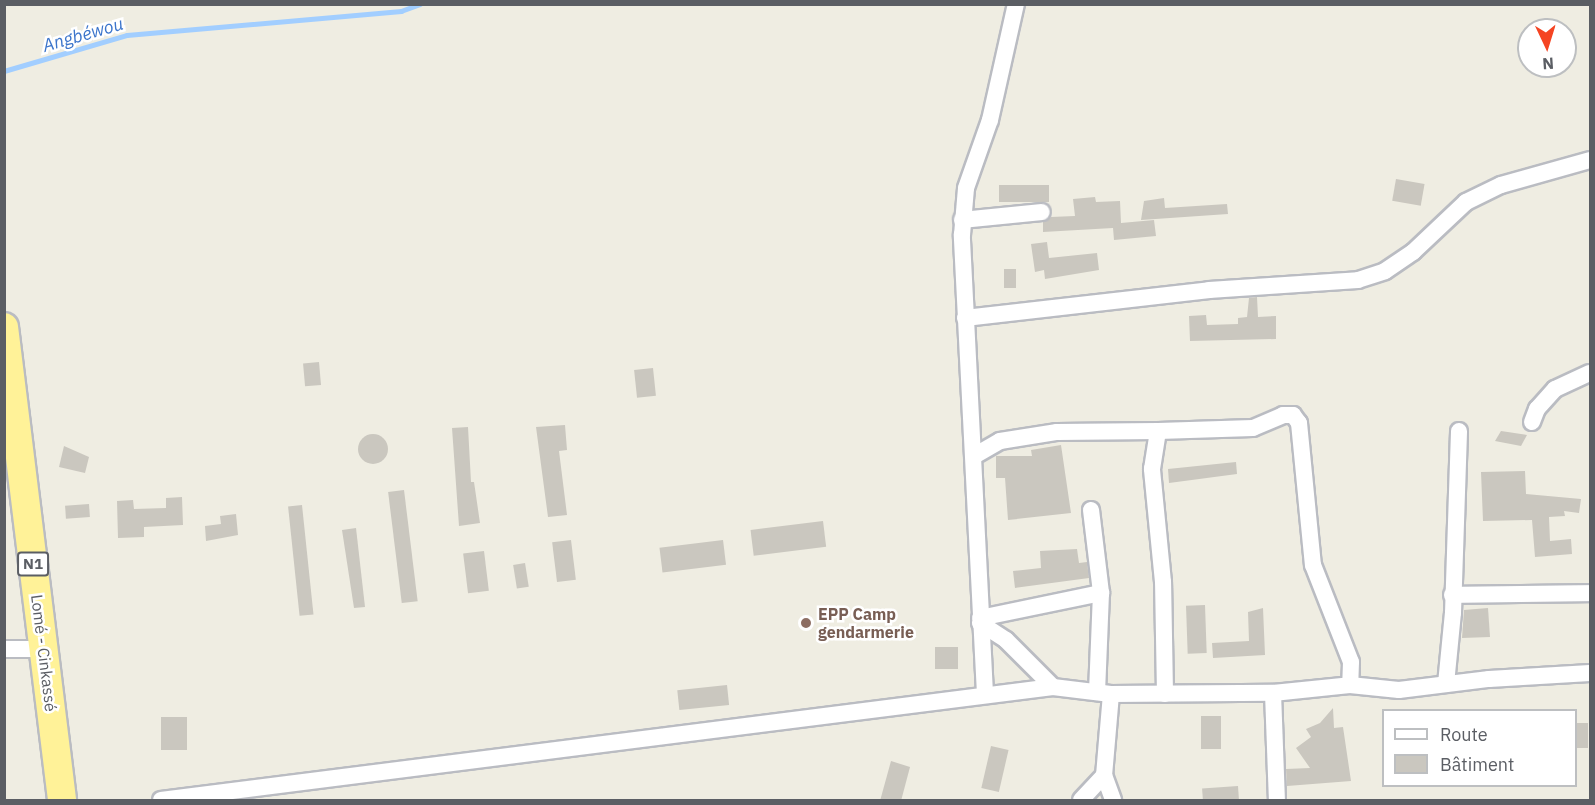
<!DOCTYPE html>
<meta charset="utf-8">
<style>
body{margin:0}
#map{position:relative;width:1595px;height:805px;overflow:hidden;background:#efede2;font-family:"IBM Plex Sans",sans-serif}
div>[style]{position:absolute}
.stream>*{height:4.5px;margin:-2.25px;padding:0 2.25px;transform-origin:2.25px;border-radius:2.25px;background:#a2ceff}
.building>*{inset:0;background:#cac7bf;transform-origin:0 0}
.round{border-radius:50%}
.roads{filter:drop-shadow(2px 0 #babcc2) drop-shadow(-2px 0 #babcc2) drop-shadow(0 2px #babcc2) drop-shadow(0 -2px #babcc2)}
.minor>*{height:16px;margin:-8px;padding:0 8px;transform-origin:8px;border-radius:8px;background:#fff}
.trunk>*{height:28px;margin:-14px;padding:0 14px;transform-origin:14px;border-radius:14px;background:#fff298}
.dots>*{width:16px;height:16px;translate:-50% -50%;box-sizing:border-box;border:3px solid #fff;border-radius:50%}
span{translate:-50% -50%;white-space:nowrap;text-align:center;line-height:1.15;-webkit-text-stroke:5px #fff;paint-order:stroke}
.shield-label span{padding:2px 4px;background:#fff;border:2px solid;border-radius:4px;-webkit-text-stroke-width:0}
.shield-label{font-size:15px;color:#5b5e64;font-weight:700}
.education-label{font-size:16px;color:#785e54;font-weight:700}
.left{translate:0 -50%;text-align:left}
.street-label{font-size:16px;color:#5b5e64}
.water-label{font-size:18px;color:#3c75cb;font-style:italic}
.frame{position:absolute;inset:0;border:6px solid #5b5e64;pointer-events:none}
.legend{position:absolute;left:1382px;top:709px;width:195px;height:78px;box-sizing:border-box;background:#fff;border:2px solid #bdbfc1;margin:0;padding:8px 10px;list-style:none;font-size:18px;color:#5b5e64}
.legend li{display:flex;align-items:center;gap:12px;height:30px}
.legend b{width:30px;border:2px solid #bdbfc1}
.north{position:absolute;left:1517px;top:18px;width:60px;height:60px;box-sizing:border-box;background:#fff;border:2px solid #bdbfc1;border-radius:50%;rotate:176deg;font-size:16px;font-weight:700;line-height:24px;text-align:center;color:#5b5e64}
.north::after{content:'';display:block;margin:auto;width:21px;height:27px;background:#f54422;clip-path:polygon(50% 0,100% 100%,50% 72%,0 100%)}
</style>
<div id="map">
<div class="stream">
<i style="left:4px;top:71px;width:128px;rotate:-16.3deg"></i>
<i style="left:127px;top:35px;width:275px;rotate:-5deg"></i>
<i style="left:401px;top:11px;width:20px;rotate:-20deg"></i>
</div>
<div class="building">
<i style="left:1396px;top:179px;width:29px;height:22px;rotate:10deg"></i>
<i style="left:999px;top:185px;width:50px;height:17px"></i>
<i style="clip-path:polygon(1095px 197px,1096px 202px,1120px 201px,1121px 223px,1154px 220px,1156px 236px,1114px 240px,1113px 228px,1043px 232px,1043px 222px,1051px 217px,1075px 216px,1073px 199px)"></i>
<i style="clip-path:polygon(1164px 198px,1165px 208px,1227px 204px,1228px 214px,1141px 220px,1144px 201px)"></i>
<i style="clip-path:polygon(1047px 242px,1049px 258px,1097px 253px,1099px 270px,1045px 279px,1044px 270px,1035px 272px,1031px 244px)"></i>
<i style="left:1004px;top:269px;width:12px;height:19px"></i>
<i style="clip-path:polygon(1257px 297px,1258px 317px,1276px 316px,1276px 339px,1190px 341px,1189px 316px,1206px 315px,1207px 325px,1238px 324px,1238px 318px,1247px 317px,1249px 298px)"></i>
<i style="left:319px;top:362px;width:23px;height:16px;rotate:85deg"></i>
<i style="left:653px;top:368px;width:28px;height:19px;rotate:84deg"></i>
<i style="clip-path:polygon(565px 425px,567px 450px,559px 451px,567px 515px,548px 517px,536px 427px)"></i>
<i style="clip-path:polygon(468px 427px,471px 482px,474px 482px,480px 523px,459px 526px,452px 428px)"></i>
<i style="clip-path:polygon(1501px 431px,1527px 435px,1521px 446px,1495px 441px)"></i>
<i class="round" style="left:358px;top:434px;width:30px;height:30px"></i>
<i style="clip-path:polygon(1061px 445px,1071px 513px,1008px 520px,1005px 478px,996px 478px,996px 456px,1032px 456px,1031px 450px)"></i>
<i style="clip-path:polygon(64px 446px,89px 457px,85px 473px,59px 467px)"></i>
<i style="clip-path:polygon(1236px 462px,1237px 474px,1169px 483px,1168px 469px)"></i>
<i style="clip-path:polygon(1525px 471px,1526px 494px,1581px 499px,1579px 513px,1564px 511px,1565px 516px,1549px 517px,1550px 541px,1571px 539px,1572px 554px,1535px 557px,1532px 520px,1483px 521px,1481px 472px)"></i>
<i style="left:404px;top:490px;width:112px;height:16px;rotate:83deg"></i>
<i style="clip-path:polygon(182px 497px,183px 525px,144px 527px,144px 537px,118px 538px,117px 501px,133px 500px,134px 509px,166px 508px,166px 498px)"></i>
<i style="left:89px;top:504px;width:13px;height:24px;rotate:86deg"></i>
<i style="left:302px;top:505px;width:110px;height:14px;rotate:84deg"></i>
<i style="clip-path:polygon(236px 514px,238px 535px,206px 541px,205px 526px,221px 524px,220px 516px)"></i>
<i style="left:823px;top:521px;width:26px;height:73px;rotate:83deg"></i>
<i style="clip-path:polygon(356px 528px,365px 607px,354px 608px,342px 530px)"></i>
<i style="left:571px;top:540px;width:40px;height:19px;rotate:83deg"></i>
<i style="left:723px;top:540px;width:25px;height:64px;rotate:83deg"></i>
<i style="clip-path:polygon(1077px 549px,1079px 563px,1087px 562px,1089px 578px,1015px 588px,1013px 571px,1041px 568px,1040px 551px)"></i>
<i style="left:484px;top:551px;width:40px;height:21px;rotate:83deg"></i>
<i style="left:525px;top:563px;width:24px;height:12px;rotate:81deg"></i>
<i style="left:1205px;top:605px;width:48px;height:19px;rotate:88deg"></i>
<i style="clip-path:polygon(1263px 608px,1265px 655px,1213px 658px,1212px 643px,1249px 641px,1248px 612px)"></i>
<i style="clip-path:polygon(1488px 608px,1490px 637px,1462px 638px,1464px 610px)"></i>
<i style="left:958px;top:647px;width:22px;height:23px;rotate:90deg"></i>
<i style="left:727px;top:685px;width:20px;height:50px;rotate:84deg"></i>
<i style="clip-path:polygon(1333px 708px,1334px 728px,1343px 727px,1351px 781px,1287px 786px,1286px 769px,1310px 768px,1296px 748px,1311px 737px,1306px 729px,1320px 723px)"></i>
<i style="left:1201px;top:716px;width:20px;height:33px"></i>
<i style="left:161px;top:717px;width:26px;height:33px"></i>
<i style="left:1575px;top:723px;width:13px;height:25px"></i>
<i style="left:991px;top:746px;width:18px;height:43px;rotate:13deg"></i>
<i style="clip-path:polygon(891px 761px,910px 767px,901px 801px,880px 801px)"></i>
<i style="left:1238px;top:786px;width:15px;height:36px;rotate:86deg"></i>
</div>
<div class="roads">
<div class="minor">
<i style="left:962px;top:220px;width:80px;rotate:-5.7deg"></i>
<i style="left:965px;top:318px;width:246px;rotate:-6.5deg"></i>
<i style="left:1209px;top:290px;width:149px;rotate:-3.8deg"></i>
<i style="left:1358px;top:280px;width:28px;rotate:-18deg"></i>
<i style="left:1385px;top:271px;width:34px;rotate:-34deg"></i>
<i style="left:1413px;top:252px;width:73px;rotate:-43.3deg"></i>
<i style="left:1466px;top:202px;width:39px;rotate:-26deg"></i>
<i style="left:1501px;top:185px;width:92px;rotate:-15.7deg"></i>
<i style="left:1532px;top:422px;width:14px;rotate:-69deg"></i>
<i style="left:1537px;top:409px;width:27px;rotate:-48deg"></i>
<i style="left:1555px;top:389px;width:38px;rotate:-25deg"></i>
<i style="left:974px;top:456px;width:30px;rotate:-30deg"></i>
<i style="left:1000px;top:441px;width:58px;rotate:-9deg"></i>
<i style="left:1057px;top:432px;width:101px;rotate:-0.6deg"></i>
<i style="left:1091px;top:510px;width:84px;rotate:83.1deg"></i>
<i style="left:1101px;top:593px;width:99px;rotate:92.3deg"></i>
<i style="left:1452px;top:595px;width:138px;rotate:-0.8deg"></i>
<i style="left:980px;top:618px;width:124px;rotate:-11.7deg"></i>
<i style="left:980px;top:623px;width:31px;rotate:33deg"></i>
<i style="left:1006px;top:640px;width:66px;rotate:45deg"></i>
<i style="left:4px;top:649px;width:39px"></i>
<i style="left:1446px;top:684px;width:71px;rotate:-84.4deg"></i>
<i style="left:1453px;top:613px;width:182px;rotate:-88.1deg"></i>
<i style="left:1273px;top:693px;width:107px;rotate:87.9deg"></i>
<i style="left:985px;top:694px;width:460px;rotate:-92.9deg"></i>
<i style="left:962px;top:235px;width:47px;rotate:-85.1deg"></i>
<i style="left:966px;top:188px;width:72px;rotate:-70.6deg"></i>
<i style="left:990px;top:120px;width:119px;rotate:-77.4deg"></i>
<i style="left:1111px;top:694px;width:81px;rotate:94.9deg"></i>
<i style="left:1104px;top:775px;width:27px;rotate:70deg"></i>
<i style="left:1165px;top:694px;width:112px;rotate:-91deg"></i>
<i style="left:1163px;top:582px;width:114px;rotate:-95.6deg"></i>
<i style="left:1152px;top:469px;width:38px;rotate:-81deg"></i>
<i style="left:1158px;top:431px;width:95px;rotate:-1.8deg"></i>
<i style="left:1253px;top:428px;width:33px;rotate:-23deg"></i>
<i style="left:1283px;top:415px;width:10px"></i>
<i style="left:1293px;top:415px;width:10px;rotate:53deg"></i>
<i style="left:1299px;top:423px;width:143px;rotate:84.4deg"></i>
<i style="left:1313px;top:565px;width:104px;rotate:68.6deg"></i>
<i style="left:1351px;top:662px;width:23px;rotate:92deg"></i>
<i style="left:161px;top:800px;width:899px;rotate:-7.22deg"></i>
<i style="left:1053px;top:687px;width:58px;rotate:6.9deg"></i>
<i style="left:1111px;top:694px;width:162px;rotate:-0.4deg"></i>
<i style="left:1273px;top:693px;width:77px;rotate:-5.9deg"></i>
<i style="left:1350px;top:685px;width:49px;rotate:5.8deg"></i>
<i style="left:1399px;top:690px;width:91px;rotate:-7deg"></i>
<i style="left:1489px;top:679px;width:101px;rotate:-3.4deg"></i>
<i style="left:1081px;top:800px;width:34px;rotate:-47deg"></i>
</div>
<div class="trunk">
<i style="left:4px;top:327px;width:477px;rotate:83deg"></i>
</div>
</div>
<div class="dots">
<i style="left:806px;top:623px;background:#8d6e63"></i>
</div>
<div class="shield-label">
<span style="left:33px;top:564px">N1</span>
</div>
<div class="education-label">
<span class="left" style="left:818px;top:623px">EPP Camp<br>gendarmerie</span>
</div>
<div class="street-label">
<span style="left:44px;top:653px;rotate:83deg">Lomé - Cinkassé</span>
</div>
<div class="water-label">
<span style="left:83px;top:35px;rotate:-16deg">Angbéwou</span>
</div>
<div class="frame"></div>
<ul class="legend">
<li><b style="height:8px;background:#fff"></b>Route</li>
<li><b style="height:16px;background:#cac7bf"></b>Bâtiment</li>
</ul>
<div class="north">N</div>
</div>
